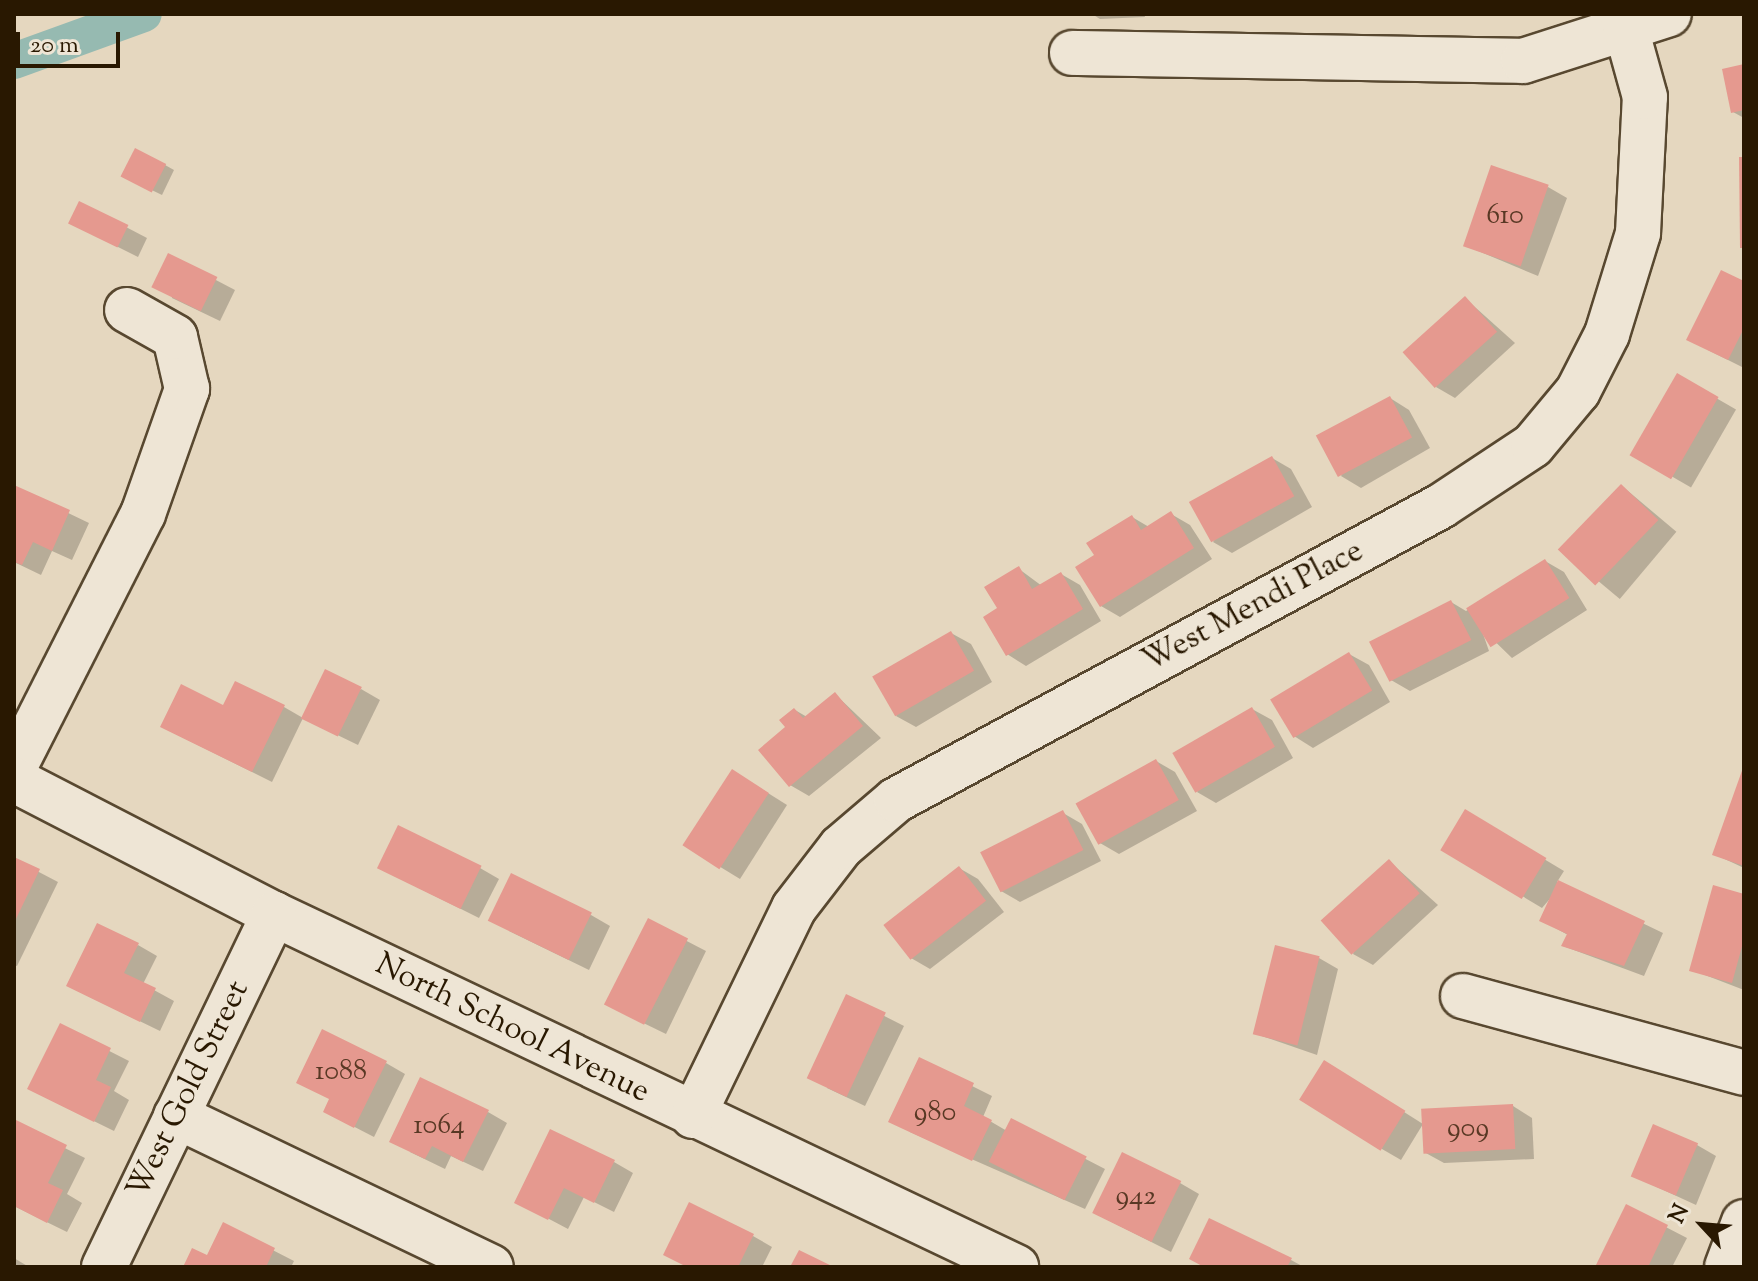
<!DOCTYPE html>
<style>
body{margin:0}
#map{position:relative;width:1758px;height:1281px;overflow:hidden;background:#e5d7bf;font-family:"Sorts Mill Goudy",serif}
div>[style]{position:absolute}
.shadow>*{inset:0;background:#0003;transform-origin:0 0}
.canal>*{height:36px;margin:-18px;padding:0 18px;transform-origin:18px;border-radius:18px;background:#96bab1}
.building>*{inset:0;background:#e5998f;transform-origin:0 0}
.roads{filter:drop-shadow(2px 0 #584830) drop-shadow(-2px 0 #584830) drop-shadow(0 2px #584830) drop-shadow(0 -2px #584830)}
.minor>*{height:44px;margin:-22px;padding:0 22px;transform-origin:22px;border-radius:22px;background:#eee5d5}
span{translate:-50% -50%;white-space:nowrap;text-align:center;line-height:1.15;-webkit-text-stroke:8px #eee5d5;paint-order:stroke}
.number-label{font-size:28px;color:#583824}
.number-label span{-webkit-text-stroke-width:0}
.street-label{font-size:32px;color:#291801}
.frame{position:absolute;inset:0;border:16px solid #291801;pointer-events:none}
.north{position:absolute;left:1662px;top:1185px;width:80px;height:80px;-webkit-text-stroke:6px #eee5d5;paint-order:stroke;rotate:296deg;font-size:22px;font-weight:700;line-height:32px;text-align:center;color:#291801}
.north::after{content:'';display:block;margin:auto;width:28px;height:36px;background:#291801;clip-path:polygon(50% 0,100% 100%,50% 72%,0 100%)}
.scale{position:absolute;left:16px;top:32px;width:104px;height:36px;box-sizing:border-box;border:4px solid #291801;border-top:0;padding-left:10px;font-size:24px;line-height:28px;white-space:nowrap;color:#291801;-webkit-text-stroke:6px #eee5d5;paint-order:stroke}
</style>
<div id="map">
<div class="shadow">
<i style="clip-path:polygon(1092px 14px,1144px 14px,1145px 17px,1100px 19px)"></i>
<i style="clip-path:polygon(1744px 66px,1744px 118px,1733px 112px)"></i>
<i style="clip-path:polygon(165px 165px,174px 170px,162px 195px,133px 181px)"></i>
<i style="clip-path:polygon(1548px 187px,1567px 198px,1538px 276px,1464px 245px)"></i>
<i style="clip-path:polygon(80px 203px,147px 238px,138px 257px,90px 233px)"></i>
<i style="clip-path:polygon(168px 255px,235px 290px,220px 321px,172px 298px)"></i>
<i style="clip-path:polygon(1744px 283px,1744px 368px,1708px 350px)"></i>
<i style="clip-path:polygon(1466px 299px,1515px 343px,1455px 398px,1436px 387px)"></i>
<i style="left:1678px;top:376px;width:67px;height:90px;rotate:30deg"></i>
<i style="clip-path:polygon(1390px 398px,1409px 410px,1430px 448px,1361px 488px,1341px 476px)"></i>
<i style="clip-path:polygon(1272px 458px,1291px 469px,1312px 507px,1232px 553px,1213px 542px)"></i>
<i style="left:1622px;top:486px;width:71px;height:88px;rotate:40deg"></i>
<i style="clip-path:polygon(14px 487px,89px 523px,72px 560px,52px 551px,41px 575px,14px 562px)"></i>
<i style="clip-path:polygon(1171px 514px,1190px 525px,1212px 559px,1120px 617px,1101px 606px,1097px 556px,1132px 517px,1149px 527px)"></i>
<i style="clip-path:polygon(1545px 561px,1564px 572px,1587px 610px,1512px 658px,1481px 628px,1489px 651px,1410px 691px,1391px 680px,1451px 602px,1466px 611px)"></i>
<i style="clip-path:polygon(1019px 569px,1042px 586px,1061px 574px,1080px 585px,1101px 621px,1026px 666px,1007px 654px,999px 609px)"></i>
<i style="clip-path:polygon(951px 633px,971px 644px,992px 682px,916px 727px,896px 716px)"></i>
<i style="clip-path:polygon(1349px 654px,1369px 665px,1390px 702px,1313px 748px,1294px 736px)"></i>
<i style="clip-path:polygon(361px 689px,380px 700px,358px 745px,323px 728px)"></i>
<i style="clip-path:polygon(835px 694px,881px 738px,809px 796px,790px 785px,788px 727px,795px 710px,807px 717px)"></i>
<i style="clip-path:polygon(284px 707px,303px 718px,272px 782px,162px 727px,224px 708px)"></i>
<i style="clip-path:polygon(1252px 709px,1272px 720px,1293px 758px,1216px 803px,1197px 792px)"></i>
<i style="clip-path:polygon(1156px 761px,1175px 772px,1197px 811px,1119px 854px,1100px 843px)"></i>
<i style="clip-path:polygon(1744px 771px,1744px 868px,1714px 854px)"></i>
<i style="clip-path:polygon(752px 783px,787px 805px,740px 879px,686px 846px)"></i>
<i style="clip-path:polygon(1466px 812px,1564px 871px,1557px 882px,1663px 933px,1644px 976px,1563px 946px,1568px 935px,1541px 920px,1554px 894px,1542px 908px,1444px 849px)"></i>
<i style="clip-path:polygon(1063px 813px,1082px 824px,1101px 861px,1020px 902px,1001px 891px)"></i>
<i style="clip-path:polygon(14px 859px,58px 882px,17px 966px,14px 965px)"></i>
<i style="clip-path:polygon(1389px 861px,1438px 905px,1373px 965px,1353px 954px)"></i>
<i style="clip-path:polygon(379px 868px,480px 868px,499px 879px,479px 918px)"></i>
<i style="clip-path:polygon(959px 868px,978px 879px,1004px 912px,930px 969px,911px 958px,885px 925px)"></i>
<i style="clip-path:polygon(1744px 896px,1744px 990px,1692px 970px)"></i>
<i style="clip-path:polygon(591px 915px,610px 926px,589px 970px,509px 931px)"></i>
<i style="clip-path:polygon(648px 921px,706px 951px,666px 1034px,627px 1015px)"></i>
<i style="clip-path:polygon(138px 945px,157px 956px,143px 984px,174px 1001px,160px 1031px,88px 996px)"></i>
<i style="clip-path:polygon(1319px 958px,1338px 969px,1317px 1055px,1256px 1034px)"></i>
<i style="clip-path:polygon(847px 997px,904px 1026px,865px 1106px,827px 1088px)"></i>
<i style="clip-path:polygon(60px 1026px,129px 1061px,114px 1091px,129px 1100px,114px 1131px,49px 1099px)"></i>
<i style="clip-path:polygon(920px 1060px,992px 1096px,983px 1117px,1007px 1131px,1012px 1121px,1105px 1169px,1085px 1209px,910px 1132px)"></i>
<i style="clip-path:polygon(386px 1063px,405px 1074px,374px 1137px,345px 1122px,331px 1100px)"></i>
<i style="clip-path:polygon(1344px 1074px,1423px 1124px,1401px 1160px,1382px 1149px)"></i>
<i style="clip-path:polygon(1513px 1106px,1532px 1118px,1534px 1159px,1444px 1163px,1424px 1152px)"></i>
<i style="clip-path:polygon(488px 1112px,507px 1123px,483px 1171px,451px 1156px,445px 1169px,410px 1152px)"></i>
<i style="clip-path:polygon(14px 1123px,85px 1158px,67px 1194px,82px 1203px,67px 1232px,14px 1206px)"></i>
<i style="clip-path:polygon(1697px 1145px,1716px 1156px,1696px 1205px,1633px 1176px)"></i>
<i style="clip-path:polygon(614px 1162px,633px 1173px,614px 1212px,584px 1197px,568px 1229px,517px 1202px)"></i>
<i style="clip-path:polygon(1180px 1183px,1199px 1194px,1171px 1252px,1094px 1213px)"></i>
<i style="clip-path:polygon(1627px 1207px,1687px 1238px,1672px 1267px,1597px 1267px)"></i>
<i style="clip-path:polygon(224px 1225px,294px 1261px,291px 1267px,185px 1267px,208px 1258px)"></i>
<i style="clip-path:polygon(753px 1236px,772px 1247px,762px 1267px,688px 1267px)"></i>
<i style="clip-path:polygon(14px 1258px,29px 1267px,14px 1267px)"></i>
<i style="clip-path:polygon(1291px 1260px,1304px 1267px,1206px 1267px)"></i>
</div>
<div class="canal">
<i style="left:14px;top:61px;width:138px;rotate:-19.9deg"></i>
</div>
<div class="building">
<i style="clip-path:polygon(1744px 64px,1744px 110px,1731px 113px,1722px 69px)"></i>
<i style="left:135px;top:148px;width:35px;height:32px;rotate:27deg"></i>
<i style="clip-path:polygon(1739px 157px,1744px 157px,1744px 248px,1740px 248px)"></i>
<i style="left:1491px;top:165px;width:61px;height:86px;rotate:19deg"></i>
<i style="left:79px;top:201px;width:55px;height:25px;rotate:26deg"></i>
<i style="left:168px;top:253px;width:55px;height:38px;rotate:26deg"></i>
<i style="clip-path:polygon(1721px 270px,1744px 281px,1744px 328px,1728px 360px,1686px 340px)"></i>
<i style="left:1465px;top:296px;width:48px;height:84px;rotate:48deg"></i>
<i style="left:1677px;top:373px;width:48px;height:95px;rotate:30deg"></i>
<i style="left:1390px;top:396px;width:47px;height:84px;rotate:62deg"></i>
<i style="left:1272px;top:456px;width:46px;height:95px;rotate:61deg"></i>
<i style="left:1621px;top:484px;width:52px;height:91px;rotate:44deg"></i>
<i style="clip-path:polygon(14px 485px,70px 510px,52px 551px,33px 542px,22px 565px,14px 562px)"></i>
<i style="clip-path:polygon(1171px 511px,1194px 548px,1100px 607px,1075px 567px,1094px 555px,1086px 543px,1132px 515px,1141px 530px)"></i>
<i style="left:1545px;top:559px;width:46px;height:93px;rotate:58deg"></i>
<i style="clip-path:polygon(1019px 566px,1032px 589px,1061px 572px,1083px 609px,1006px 656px,983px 617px,997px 608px,984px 587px)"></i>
<i style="left:1451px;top:600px;width:45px;height:92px;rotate:63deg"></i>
<i style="left:951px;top:631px;width:46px;height:91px;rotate:60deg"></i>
<i style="left:1349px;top:652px;width:45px;height:92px;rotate:59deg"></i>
<i style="left:325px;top:669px;width:41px;height:55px;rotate:26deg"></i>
<i style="clip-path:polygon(235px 681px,285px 705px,252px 772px,160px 727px,181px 684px,223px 705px)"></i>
<i style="clip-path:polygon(835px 692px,863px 726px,789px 787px,758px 750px,785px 727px,779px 720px,794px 708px,803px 718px)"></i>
<i style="left:1252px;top:707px;width:46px;height:92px;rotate:60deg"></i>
<i style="left:1156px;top:759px;width:47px;height:92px;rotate:61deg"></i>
<i style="clip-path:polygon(1744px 765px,1744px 866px,1712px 855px)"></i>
<i style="left:732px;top:769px;width:44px;height:91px;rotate:33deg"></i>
<i style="left:1465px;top:809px;width:95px;height:48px;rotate:31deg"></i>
<i style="left:1063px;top:810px;width:45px;height:93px;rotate:63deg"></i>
<i style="left:398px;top:825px;width:93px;height:48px;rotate:26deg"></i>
<i style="clip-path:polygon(14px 857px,40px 869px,14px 923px)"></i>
<i style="left:1389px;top:859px;width:46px;height:92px;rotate:48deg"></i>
<i style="left:959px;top:866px;width:44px;height:96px;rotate:52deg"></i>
<i style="left:511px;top:873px;width:90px;height:53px;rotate:26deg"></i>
<i style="clip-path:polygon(1558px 880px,1645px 921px,1624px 966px,1561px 946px,1567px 934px,1539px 921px)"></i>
<i style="clip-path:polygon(1713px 885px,1744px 894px,1744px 939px,1732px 983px,1689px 971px)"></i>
<i style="left:648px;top:918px;width:45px;height:97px;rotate:27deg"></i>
<i style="clip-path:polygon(97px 923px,139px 943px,124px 973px,156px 988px,140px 1022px,66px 986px)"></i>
<i style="left:1275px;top:945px;width:46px;height:92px;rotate:14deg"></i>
<i style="left:846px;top:994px;width:44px;height:93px;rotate:25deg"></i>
<i style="clip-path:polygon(60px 1023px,111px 1048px,96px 1080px,111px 1087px,94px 1122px,27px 1089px)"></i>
<i style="clip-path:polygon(322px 1029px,387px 1061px,354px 1128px,323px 1112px,329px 1099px,296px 1083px)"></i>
<i style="clip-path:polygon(919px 1057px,974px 1083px,964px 1106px,992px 1120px,972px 1161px,888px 1122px)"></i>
<i style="left:1324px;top:1060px;width:96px;height:47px;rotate:32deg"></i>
<i style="clip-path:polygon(420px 1077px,489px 1110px,463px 1162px,432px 1146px,425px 1159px,389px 1142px)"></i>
<i style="left:1513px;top:1104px;width:45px;height:92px;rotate:87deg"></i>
<i style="left:1011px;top:1118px;width:85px;height:49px;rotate:27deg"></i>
<i style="clip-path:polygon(14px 1119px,67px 1145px,48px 1183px,63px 1190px,47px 1223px,14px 1206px)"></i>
<i style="left:1653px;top:1124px;width:49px;height:57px;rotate:23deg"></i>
<i style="clip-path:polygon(550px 1129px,615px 1160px,594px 1203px,564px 1188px,548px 1220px,514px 1203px)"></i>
<i style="left:1122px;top:1152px;width:66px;height:68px;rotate:26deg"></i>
<i style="clip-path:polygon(689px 1202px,754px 1234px,738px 1267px,687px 1267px,663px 1255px)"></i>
<i style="clip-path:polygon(1626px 1204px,1668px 1225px,1648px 1267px,1595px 1267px)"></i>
<i style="clip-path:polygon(1209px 1218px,1292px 1258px,1287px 1267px,1204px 1267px,1189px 1259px)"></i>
<i style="clip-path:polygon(223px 1222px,275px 1248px,266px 1267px,183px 1267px,192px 1248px,207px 1255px)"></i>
<i style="clip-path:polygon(799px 1250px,834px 1267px,790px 1267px)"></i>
</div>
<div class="roads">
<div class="minor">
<i style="left:1072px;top:53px;width:451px;rotate:1deg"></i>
<i style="left:1523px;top:61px;width:153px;rotate:-17.8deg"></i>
<i style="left:14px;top:768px;width:285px;rotate:-63.1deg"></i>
<i style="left:143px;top:514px;width:133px;rotate:-70.6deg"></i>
<i style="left:187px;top:389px;width:53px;rotate:-103deg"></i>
<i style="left:175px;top:337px;width:55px;rotate:-150.6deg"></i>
<i style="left:14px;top:780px;width:292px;rotate:27.3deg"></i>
<i style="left:274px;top:914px;width:822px;rotate:25.44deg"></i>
<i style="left:1463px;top:996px;width:291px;rotate:15.3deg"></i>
<i style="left:176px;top:1116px;width:349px;rotate:25.6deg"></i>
<i style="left:693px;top:1116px;width:231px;rotate:-64.1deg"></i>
<i style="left:794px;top:908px;width:77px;rotate:-52.4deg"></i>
<i style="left:841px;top:847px;width:72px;rotate:-40.5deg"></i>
<i style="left:896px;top:800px;width:619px;rotate:-28.34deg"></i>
<i style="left:1441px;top:506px;width:110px;rotate:-33.5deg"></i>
<i style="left:1533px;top:445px;width:70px;rotate:-50.2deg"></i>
<i style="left:1578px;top:391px;width:64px;rotate:-63deg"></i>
<i style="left:1607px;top:334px;width:106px;rotate:-72.9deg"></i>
<i style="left:1638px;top:233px;width:136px;rotate:-87.1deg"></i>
<i style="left:1645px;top:97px;width:86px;rotate:-105.5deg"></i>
<i style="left:104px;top:1267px;width:392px;rotate:-64.3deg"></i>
<i style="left:1727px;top:1267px;width:48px;rotate:-69.3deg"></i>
</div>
</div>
<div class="number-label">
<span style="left:1505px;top:216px">610</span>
<span style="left:341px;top:1072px">1088</span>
<span style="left:935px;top:1113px">980</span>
<span style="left:439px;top:1126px">1064</span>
<span style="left:1468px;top:1129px">909</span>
<span style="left:1136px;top:1197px">942</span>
</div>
<div class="street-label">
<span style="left:1253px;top:607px;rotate:-28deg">West Mendi Place</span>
<span style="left:512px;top:1029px;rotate:26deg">North School Avenue</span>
<span style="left:189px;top:1090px;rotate:-64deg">West Gold Street</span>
</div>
<div class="frame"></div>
<div class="north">N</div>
<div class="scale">20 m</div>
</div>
